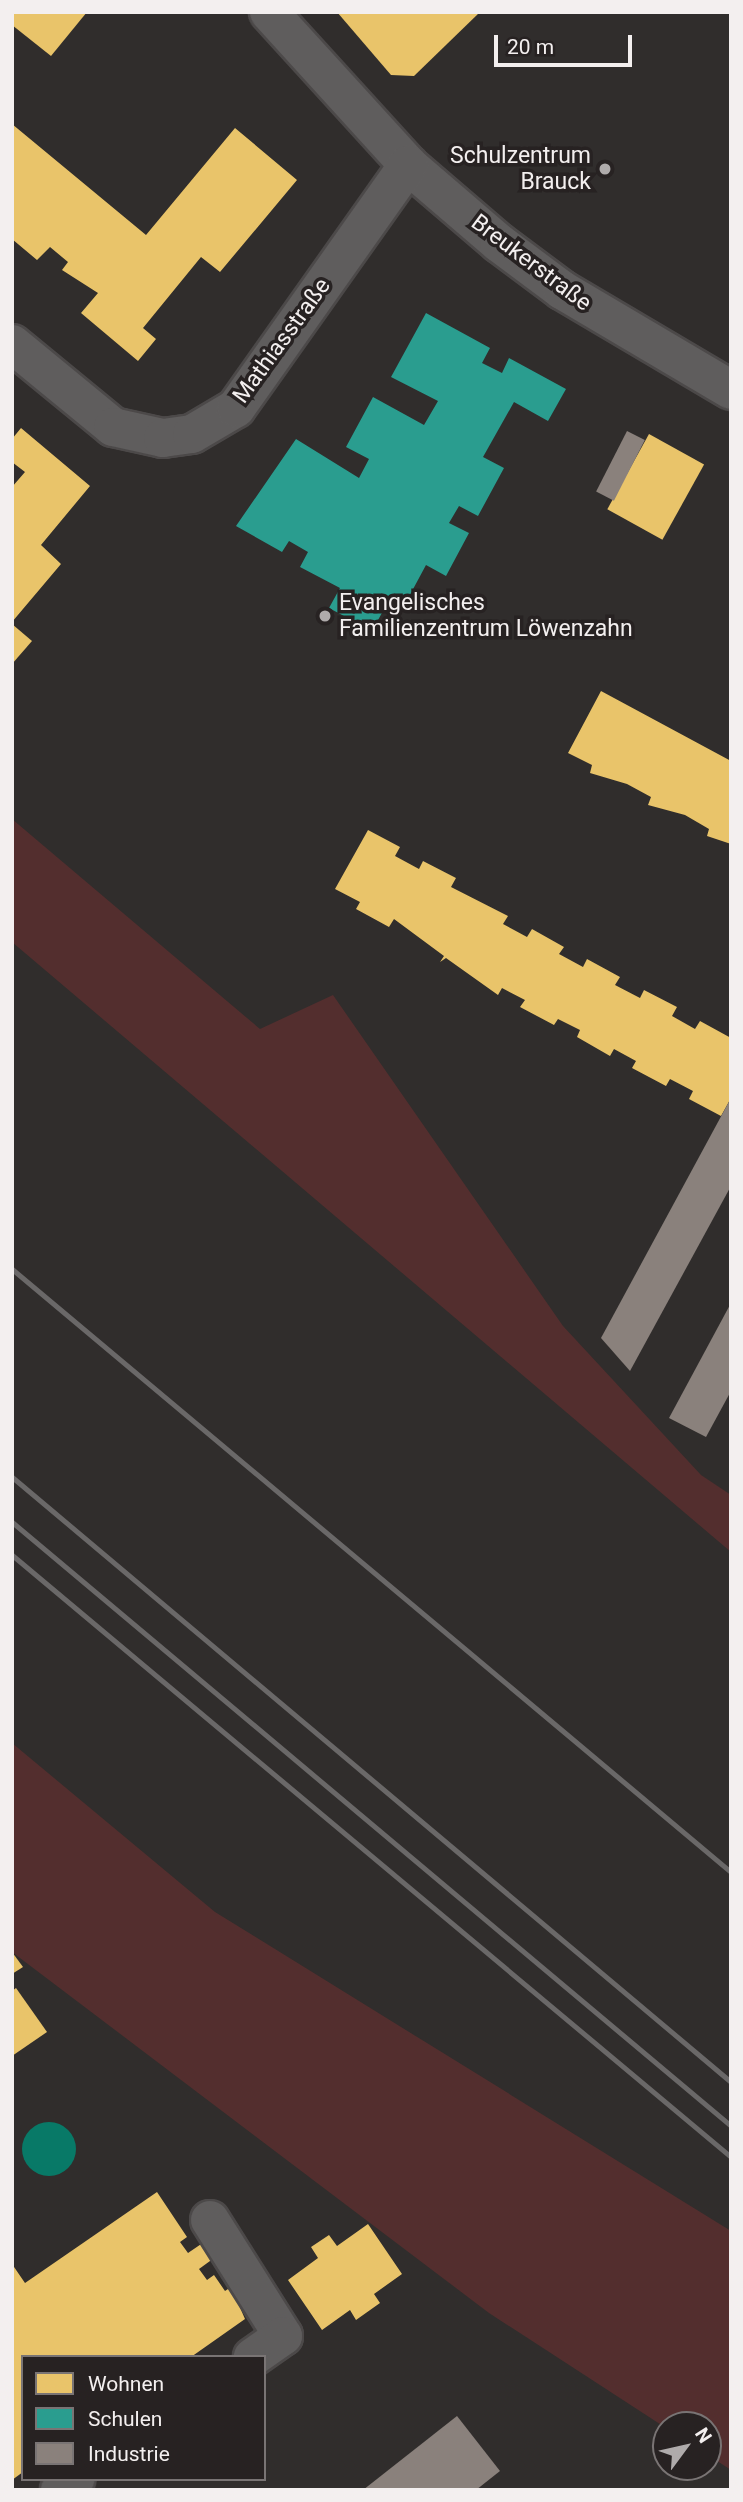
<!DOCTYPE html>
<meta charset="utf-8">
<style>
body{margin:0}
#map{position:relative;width:743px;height:2502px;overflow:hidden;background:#302d2c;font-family:Roboto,sans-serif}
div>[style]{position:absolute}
.green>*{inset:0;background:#532e2e}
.water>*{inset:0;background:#087967}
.round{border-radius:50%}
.homes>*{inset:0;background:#e9c46a;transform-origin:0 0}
.schools>*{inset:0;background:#2a9d8f}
.industry>*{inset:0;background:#8a817c;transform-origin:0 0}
.roads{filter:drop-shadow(2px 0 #4c4949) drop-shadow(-2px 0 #4c4949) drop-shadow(0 2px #4c4949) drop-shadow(0 -2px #4c4949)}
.minor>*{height:38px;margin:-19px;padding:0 19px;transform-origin:19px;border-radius:19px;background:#5f5d5d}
.rail>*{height:5px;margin:-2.5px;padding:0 2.5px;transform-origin:2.5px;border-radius:2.5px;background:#6a6868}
.dots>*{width:19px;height:19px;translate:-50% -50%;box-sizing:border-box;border:4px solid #272222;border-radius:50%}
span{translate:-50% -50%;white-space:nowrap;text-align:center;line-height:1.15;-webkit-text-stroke:7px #272222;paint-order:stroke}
.poi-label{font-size:23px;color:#f3efef}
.right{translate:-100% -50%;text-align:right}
.left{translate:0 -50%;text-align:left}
.street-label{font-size:23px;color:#f3efef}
.frame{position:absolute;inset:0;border:14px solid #f3efef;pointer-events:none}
.legend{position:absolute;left:21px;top:2355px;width:245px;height:126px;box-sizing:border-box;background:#272222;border:2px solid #797474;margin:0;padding:9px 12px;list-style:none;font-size:21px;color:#f3efef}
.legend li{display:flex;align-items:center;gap:14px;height:35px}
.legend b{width:35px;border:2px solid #797474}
.north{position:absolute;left:652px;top:2411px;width:70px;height:70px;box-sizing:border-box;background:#272222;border:2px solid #797474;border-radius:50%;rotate:57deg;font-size:19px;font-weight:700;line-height:28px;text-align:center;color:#f3efef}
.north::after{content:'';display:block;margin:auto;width:24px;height:32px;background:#afabab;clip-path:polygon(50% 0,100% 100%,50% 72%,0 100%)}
.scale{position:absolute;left:494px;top:35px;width:138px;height:32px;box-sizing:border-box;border:4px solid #f3efef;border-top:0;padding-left:9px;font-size:21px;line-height:24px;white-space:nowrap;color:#f3efef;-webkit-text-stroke:5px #272222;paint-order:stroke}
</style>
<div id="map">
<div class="green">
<i style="clip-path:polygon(12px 819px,260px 1029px,333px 995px,563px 1326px,701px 1475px,731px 1495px,731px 1552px,12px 942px)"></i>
<i style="clip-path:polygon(12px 1743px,215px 1912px,731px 2231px,731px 2470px,708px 2455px,708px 2425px,666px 2428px,489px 2313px,12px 1952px)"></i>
</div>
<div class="water">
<i class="round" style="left:22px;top:2122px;width:54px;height:54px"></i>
</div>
<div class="homes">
<i style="clip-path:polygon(12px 12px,87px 12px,51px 56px,12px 25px)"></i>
<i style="clip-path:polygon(337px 12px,480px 12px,414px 76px,391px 75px)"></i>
<i style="clip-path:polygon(12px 124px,146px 235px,235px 128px,297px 180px,220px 272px,201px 257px,143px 328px,156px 339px,138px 361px,81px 313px,98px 293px,62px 270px,68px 262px,50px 247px,37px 260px,12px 239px)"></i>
<i style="clip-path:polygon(21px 428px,90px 486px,41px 545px,61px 564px,12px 622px,12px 487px,25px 472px,12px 462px,12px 439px)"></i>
<i style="left:649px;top:434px;width:63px;height:86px;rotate:29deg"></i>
<i style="clip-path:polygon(12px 624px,32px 641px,12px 664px)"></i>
<i style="clip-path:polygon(601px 691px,731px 761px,731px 844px,707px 836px,709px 829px,685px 815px,648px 805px,651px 797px,627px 784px,590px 773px,592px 765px,568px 753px)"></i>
<i style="clip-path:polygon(368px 830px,400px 847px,395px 856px,419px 869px,423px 861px,456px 878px,451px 887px,508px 916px,503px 924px,527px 937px,532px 929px,564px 947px,559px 954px,583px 967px,587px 959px,620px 977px,615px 985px,640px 998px,644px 990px,677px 1007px,672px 1016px,695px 1029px,700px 1021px,731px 1038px,731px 1098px,721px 1116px,689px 1099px,693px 1091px,670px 1079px,666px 1086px,632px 1068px,636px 1061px,614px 1049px,610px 1056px,577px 1037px,580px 1030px,558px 1019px,554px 1025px,520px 1007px,525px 1000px,502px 988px,498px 995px,446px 958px,440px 962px,444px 956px,394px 919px,389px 927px,356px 909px,360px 902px,335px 889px)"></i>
<i style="clip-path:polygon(12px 1952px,23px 1967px,12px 1974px)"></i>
<i style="clip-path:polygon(16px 1988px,47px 2032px,12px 2056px,12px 1991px)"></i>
<i style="clip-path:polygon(157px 2192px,187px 2237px,180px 2242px,188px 2253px,210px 2238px,221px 2253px,199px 2269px,207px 2280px,214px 2275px,225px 2291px,231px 2287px,245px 2319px,191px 2357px,23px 2357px,23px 2472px,12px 2480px,12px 2264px,25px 2283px)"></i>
<i style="clip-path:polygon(368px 2224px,402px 2274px,374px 2294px,380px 2303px,356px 2320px,350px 2310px,322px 2330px,288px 2280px,318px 2258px,311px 2247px,329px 2235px,337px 2246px)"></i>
</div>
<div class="schools">
<i style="clip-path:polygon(426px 313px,490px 348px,482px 363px,502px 373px,509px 358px,566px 389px,548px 421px,514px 402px,483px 457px,504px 468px,478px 516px,459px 506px,449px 523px,469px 533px,446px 576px,426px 565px,397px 619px,383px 611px,372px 631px,329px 608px,340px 588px,300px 567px,308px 552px,289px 541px,282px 552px,236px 526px,296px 439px,359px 478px,369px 459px,346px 447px,373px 397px,424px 425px,438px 401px,391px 377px)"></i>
</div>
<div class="industry">
<i style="left:627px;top:431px;width:20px;height:68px;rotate:27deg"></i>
<i style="clip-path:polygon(731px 1098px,731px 1186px,630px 1371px,601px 1338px)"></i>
<i style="clip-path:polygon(731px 1303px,731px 1391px,706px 1437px,669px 1418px)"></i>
<i style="clip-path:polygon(457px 2416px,500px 2471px,476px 2490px,363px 2490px)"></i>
</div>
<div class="roads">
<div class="minor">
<i style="left:269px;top:12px;width:207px;rotate:47.7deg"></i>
<i style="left:408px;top:165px;width:120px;rotate:40.6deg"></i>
<i style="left:499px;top:243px;width:79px;rotate:36.7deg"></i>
<i style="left:562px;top:290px;width:196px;rotate:30.6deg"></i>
<i style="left:12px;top:344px;width:131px;rotate:39.4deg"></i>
<i style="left:113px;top:427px;width:51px;rotate:12.4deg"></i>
<i style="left:163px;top:438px;width:29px;rotate:-8deg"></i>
<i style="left:192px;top:434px;width:51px;rotate:-30.6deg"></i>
<i style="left:236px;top:408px;width:298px;rotate:-54.7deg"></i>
<i style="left:210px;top:2220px;width:137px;rotate:57.8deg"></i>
<i style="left:283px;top:2336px;width:37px;rotate:145deg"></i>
<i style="left:60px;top:2490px;width:19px;rotate:-36deg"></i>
</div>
</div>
<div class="rail">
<i style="left:12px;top:1269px;width:938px;rotate:39.99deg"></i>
<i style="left:12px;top:1477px;width:940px;rotate:40.08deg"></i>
<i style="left:12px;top:1522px;width:939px;rotate:40.03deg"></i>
<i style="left:12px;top:1555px;width:938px;rotate:39.94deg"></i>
</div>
<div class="dots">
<i style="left:605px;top:169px;background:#afabab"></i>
<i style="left:325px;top:616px;background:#afabab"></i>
</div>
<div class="poi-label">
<span class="right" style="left:591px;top:169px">Schulzentrum<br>Brauck</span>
<span class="left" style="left:339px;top:616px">Evangelisches<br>Familienzentrum Löwenzahn</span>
</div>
<div class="street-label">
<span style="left:531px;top:263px;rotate:37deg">Breukerstraße</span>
<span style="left:282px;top:341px;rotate:-54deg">Mathiasstraße</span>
</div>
<div class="frame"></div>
<ul class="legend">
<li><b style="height:19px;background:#e9c46a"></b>Wohnen</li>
<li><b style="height:19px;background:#2a9d8f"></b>Schulen</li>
<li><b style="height:19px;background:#8a817c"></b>Industrie</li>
</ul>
<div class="north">N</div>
<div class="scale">20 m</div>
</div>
